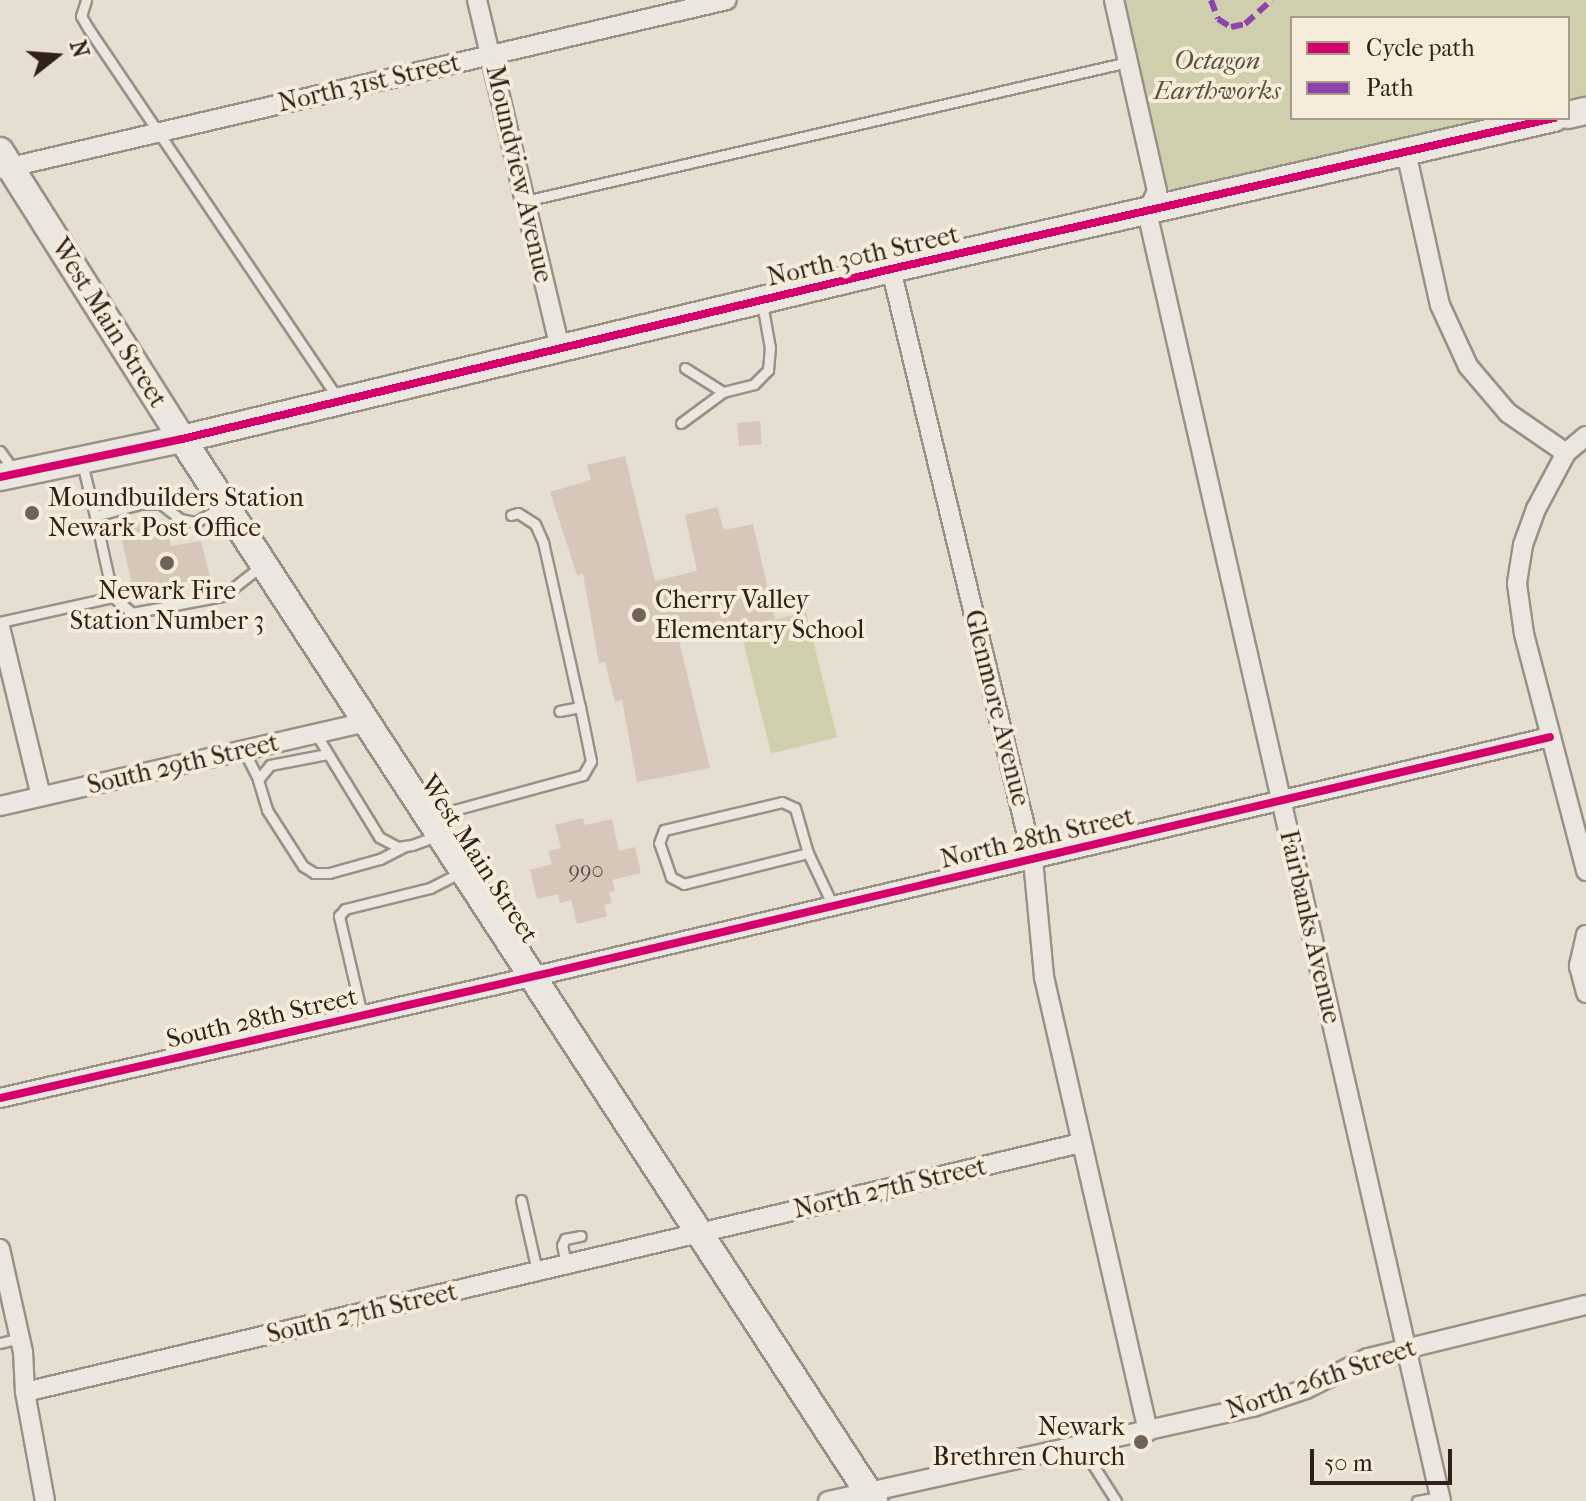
<!DOCTYPE html>
<style>
body{margin:0}
#map{position:relative;width:1586px;height:1501px;overflow:hidden;background:#e6ded0;font-family:"IM FELL French Canon",serif}
div>[style]{position:absolute}
.green>*{inset:0;background:#cfcfae;transform-origin:0 0}
.building>*{inset:0;background:#d6c7b9;transform-origin:0 0}
.roads{filter:drop-shadow(2px 0 #989188) drop-shadow(-2px 0 #989188) drop-shadow(0 2px #989188) drop-shadow(0 -2px #989188)}
.lane>*{height:9px;margin:-4.5px;padding:0 4.5px;transform-origin:4.5px;border-radius:4.5px;background:#ebe7e0}
.street>*{height:18px;margin:-9px;padding:0 9px;transform-origin:9px;border-radius:9px;background:#ebe7e0}
.secondary>*{height:26px;margin:-13px;padding:0 13px;transform-origin:13px;border-radius:13px;background:#ebe7e0}
.quiet>*{height:6px;margin-top:-3px;transform-origin:0;background:repeating-linear-gradient(90deg,#8e44ad 0 12px,transparent 0 18px)}
.cycleway>*{height:8px;margin:-4px;padding:0 4px;transform-origin:4px;border-radius:4px;background:#d6006c}
.dots>*{width:22px;height:22px;translate:-50% -50%;box-sizing:border-box;border:4px solid #f5ecda;border-radius:50%}
span{translate:-50% -50%;white-space:nowrap;text-align:center;line-height:1.15;-webkit-text-stroke:8px #f5ecda;paint-order:stroke}
.number-label{font-size:22px;color:#5a4a40}
.number-label span{-webkit-text-stroke-width:0}
.park-label{font-size:26px;color:#5b513d;font-style:italic}
.street-label{font-size:26px;color:#312018}
.poi-label{font-size:26px;color:#312018}
.left{translate:0 -50%;text-align:left}
.right{translate:-100% -50%;text-align:right}
.legend{position:absolute;left:1290px;top:16px;width:280px;height:104px;box-sizing:border-box;background:#f5ecda;border:2px solid #a79a8c;margin:0;padding:10px 14px;list-style:none;font-size:24px;color:#312018}
.legend li{display:flex;align-items:center;gap:16px;height:40px}
.legend b{width:40px;border:2px solid #a79a8c}
.north{position:absolute;left:16px;top:16px;width:80px;height:80px;-webkit-text-stroke:6px #f5ecda;paint-order:stroke;rotate:73deg;font-size:22px;font-weight:700;line-height:32px;text-align:center;color:#312018}
.north::after{content:'';display:block;margin:auto;width:28px;height:36px;background:#312018;clip-path:polygon(50% 0,100% 100%,50% 72%,0 100%)}
.scale{position:absolute;left:1310px;top:1449px;width:142px;height:36px;box-sizing:border-box;border:4px solid #312018;border-top:0;padding-left:10px;font-size:24px;line-height:28px;white-space:nowrap;color:#312018;-webkit-text-stroke:6px #f5ecda;paint-order:stroke}
</style>
<div id="map">
<div class="green">
<i style="clip-path:polygon(1122px 0,1586px 0,1586px 105px,1568px 109px,1568px 18px,1292px 18px,1292px 118px,1526px 118px,1169px 197px)"></i>
<i style="left:806px;top:612px;width:129px;height:68px;rotate:76deg"></i>
</div>
<div class="building">
<i style="left:760px;top:421px;width:23px;height:23px;rotate:85deg"></i>
<i style="clip-path:polygon(625px 456px,655px 581px,697px 571px,685px 515px,717px 507px,724px 530px,753px 524px,775px 619px,679px 641px,710px 768px,637px 782px,622px 700px,615px 702px,605px 662px,599px 663px,583px 574px,577px 575px,550px 492px,591px 480px,587px 465px)"></i>
<i style="clip-path:polygon(164px 519px,171px 546px,201px 541px,213px 590px,193px 594px,190px 581px,134px 593px,119px 527px)"></i>
<i style="clip-path:polygon(583px 818px,585px 825px,612px 819px,619px 851px,635px 847px,641px 873px,612px 880px,615px 891px,609px 892px,612px 903px,604px 905px,607px 916px,577px 924px,571px 900px,560px 903px,558px 894px,537px 899px,530px 870px,552px 864px,548px 851px,561px 848px,555px 825px)"></i>
</div>
<div class="roads">
<div class="lane">
<i style="left:86px;top:0;width:17px;rotate:107deg"></i>
<i style="left:81px;top:16px;width:14px;rotate:60deg"></i>
<i style="left:88px;top:28px;width:447px;rotate:56deg"></i>
<i style="left:525px;top:201px;width:619px;rotate:-12.98deg"></i>
<i style="left:723px;top:392px;width:32px;rotate:-14deg"></i>
<i style="left:754px;top:384px;width:20px;rotate:-45deg"></i>
<i style="left:768px;top:370px;width:22px;rotate:-85deg"></i>
<i style="left:770px;top:348px;width:46px;rotate:-100.1deg"></i>
<i style="left:681px;top:423px;width:52px;rotate:-36.4deg"></i>
<i style="left:723px;top:392px;width:45px;rotate:-147.7deg"></i>
<i style="left:0;top:451px;width:24px;rotate:55deg"></i>
<i style="left:82px;top:463px;width:55px;rotate:76.2deg"></i>
<i style="left:95px;top:516px;width:47px;rotate:-14.9deg"></i>
<i style="left:140px;top:504px;width:21px"></i>
<i style="left:161px;top:504px;width:24px;rotate:38deg"></i>
<i style="left:180px;top:519px;width:16px;rotate:11deg"></i>
<i style="left:196px;top:522px;width:30px;rotate:-30deg"></i>
<i style="left:511px;top:515px;width:7px;rotate:-16deg"></i>
<i style="left:518px;top:513px;width:20px;rotate:33deg"></i>
<i style="left:535px;top:524px;width:20px;rotate:66deg"></i>
<i style="left:543px;top:542px;width:169px;rotate:77.4deg"></i>
<i style="left:580px;top:707px;width:21px;rotate:169deg"></i>
<i style="left:95px;top:516px;width:83px;rotate:77.5deg"></i>
<i style="left:113px;top:597px;width:25px;rotate:40deg"></i>
<i style="left:132px;top:613px;width:93px;rotate:-10.6deg"></i>
<i style="left:223px;top:596px;width:48px;rotate:-38.3deg"></i>
<i style="left:0;top:622px;width:116px;rotate:-12.5deg"></i>
<i style="left:316px;top:734px;width:121px;rotate:58.5deg"></i>
<i style="left:379px;top:837px;width:21px;rotate:28deg"></i>
<i style="left:398px;top:847px;width:14px;rotate:-8deg"></i>
<i style="left:412px;top:845px;width:29px;rotate:-20deg"></i>
<i style="left:244px;top:751px;width:30px;rotate:63deg"></i>
<i style="left:327px;top:754px;width:58px;rotate:169.1deg"></i>
<i style="left:270px;top:765px;width:19px;rotate:129deg"></i>
<i style="left:258px;top:780px;width:31px;rotate:73deg"></i>
<i style="left:267px;top:810px;width:67px;rotate:57.3deg"></i>
<i style="left:303px;top:866px;width:13px;rotate:32deg"></i>
<i style="left:314px;top:873px;width:15px"></i>
<i style="left:329px;top:873px;width:53px;rotate:-15.4deg"></i>
<i style="left:380px;top:859px;width:29px;rotate:-27deg"></i>
<i style="left:432px;top:816px;width:156px;rotate:-15.2deg"></i>
<i style="left:583px;top:775px;width:16px;rotate:-60deg"></i>
<i style="left:591px;top:761px;width:55px;rotate:-101.5deg"></i>
<i style="left:808px;top:853px;width:128px;rotate:166deg"></i>
<i style="left:684px;top:884px;width:15px;rotate:-152deg"></i>
<i style="left:671px;top:877px;width:36px;rotate:-109deg"></i>
<i style="left:659px;top:843px;width:14px;rotate:-69deg"></i>
<i style="left:664px;top:830px;width:121px;rotate:-13.3deg"></i>
<i style="left:782px;top:802px;width:14px;rotate:25deg"></i>
<i style="left:795px;top:808px;width:47px;rotate:73.9deg"></i>
<i style="left:808px;top:853px;width:59px;rotate:64.7deg"></i>
<i style="left:362px;top:1015px;width:102px;rotate:-103.1deg"></i>
<i style="left:339px;top:916px;width:9px;rotate:-49deg"></i>
<i style="left:345px;top:909px;width:88px;rotate:-13.9deg"></i>
<i style="left:430px;top:888px;width:34px;rotate:-27deg"></i>
<i style="left:521px;top:1200px;width:73px;rotate:77.3deg"></i>
<i style="left:566px;top:1265px;width:20px;rotate:-101deg"></i>
<i style="left:562px;top:1245px;width:7px;rotate:-63deg"></i>
<i style="left:565px;top:1239px;width:16px;rotate:-11deg"></i>
<i style="left:0;top:1343px;width:21px;rotate:-14deg"></i>
<i style="left:1081px;top:1446px;width:65px;rotate:57.5deg"></i>
<i style="left:1417px;top:1501px;width:23px;rotate:-10deg"></i>
</div>
<div class="street">
<i style="left:477px;top:0;width:358px;rotate:76.6deg"></i>
<i style="left:1114px;top:0;width:196px;rotate:77.3deg"></i>
<i style="left:1157px;top:191px;width:23px;rotate:115deg"></i>
<i style="left:1147px;top:212px;width:1322px;rotate:77.15deg"></i>
<i style="left:1406px;top:152px;width:157px;rotate:77.5deg"></i>
<i style="left:1440px;top:305px;width:67px;rotate:65.3deg"></i>
<i style="left:1468px;top:366px;width:62px;rotate:49.6deg"></i>
<i style="left:1508px;top:413px;width:70px;rotate:34.6deg"></i>
<i style="left:2px;top:169px;width:744px;rotate:-13.12deg"></i>
<i style="left:891px;top:269px;width:608px;rotate:76.49deg"></i>
<i style="left:1033px;top:860px;width:118px;rotate:84.6deg"></i>
<i style="left:1044px;top:977px;width:466px;rotate:77.1deg"></i>
<i style="left:1586px;top:436px;width:26px;rotate:140deg"></i>
<i style="left:1566px;top:453px;width:64px;rotate:118.2deg"></i>
<i style="left:1536px;top:509px;width:38px;rotate:110deg"></i>
<i style="left:1523px;top:545px;width:39px;rotate:99deg"></i>
<i style="left:1517px;top:584px;width:50px;rotate:82deg"></i>
<i style="left:1524px;top:634px;width:245px;rotate:75.3deg"></i>
<i style="left:0;top:627px;width:174px;rotate:76.4deg"></i>
<i style="left:0;top:806px;width:376px;rotate:-12.9deg"></i>
<i style="left:1586px;top:935px;width:32px;rotate:103deg"></i>
<i style="left:1579px;top:966px;width:28px;rotate:75deg"></i>
<i style="left:0;top:1098px;width:571px;rotate:-12.84deg"></i>
<i style="left:557px;top:971px;width:1020px;rotate:-13.26deg"></i>
<i style="left:0;top:1249px;width:106px;rotate:77.4deg"></i>
<i style="left:23px;top:1352px;width:40px;rotate:87.1deg"></i>
<i style="left:25px;top:1392px;width:111px;rotate:79.6deg"></i>
<i style="left:25px;top:1392px;width:1085px;rotate:-13.27deg"></i>
<i style="left:828px;top:1501px;width:435px;rotate:-12.5deg"></i>
<i style="left:1253px;top:1407px;width:56px;rotate:-18.8deg"></i>
<i style="left:1306px;top:1389px;width:69px;rotate:-26.6deg"></i>
<i style="left:1368px;top:1358px;width:224px;rotate:-13.7deg"></i>
</div>
<div class="secondary">
<i style="left:1568px;top:115px;width:18px;rotate:-13deg"></i>
<i style="left:0;top:151px;width:341px;rotate:57.7deg"></i>
<i style="left:182px;top:439px;width:1268px;rotate:56.91deg"></i>
<i style="left:0;top:477px;width:186px;rotate:-11.8deg"></i>
<i style="left:182px;top:439px;width:729px;rotate:-13.48deg"></i>
<i style="left:891px;top:269px;width:680px;rotate:-12.83deg"></i>
</div>
</div>
<div class="quiet">
<i style="left:1211px;top:0;width:20px;rotate:70deg"></i>
<i style="left:1218px;top:19px;width:15px;rotate:32deg"></i>
<i style="left:1231px;top:27px;width:14px;rotate:-12deg"></i>
<i style="left:1245px;top:24px;width:36px;rotate:-42deg"></i>
</div>
<div class="cycleway">
<i style="left:0;top:477px;width:186px;rotate:-11.8deg"></i>
<i style="left:182px;top:439px;width:729px;rotate:-13.48deg"></i>
<i style="left:891px;top:269px;width:680px;rotate:-12.83deg"></i>
<i style="left:0;top:1098px;width:571px;rotate:-12.84deg"></i>
<i style="left:557px;top:971px;width:1020px;rotate:-13.26deg"></i>
</div>
<div class="dots">
<i style="left:32px;top:513px;background:#706258"></i>
<i style="left:167px;top:563px;background:#706258"></i>
<i style="left:639px;top:615px;background:#706258"></i>
<i style="left:1141px;top:1442px;background:#706258"></i>
</div>
<div class="number-label">
<span style="left:586px;top:871px">990</span>
</div>
<div class="park-label">
<span style="left:1217px;top:76px">Octagon<br>Earthworks</span>
</div>
<div class="street-label">
<span style="left:369px;top:83px;rotate:-13deg">North 31st Street</span>
<span style="left:519px;top:174px;rotate:77deg">Moundview Avenue</span>
<span style="left:863px;top:256px;rotate:-13deg">North 30th Street</span>
<span style="left:109px;top:323px;rotate:58deg">West Main Street</span>
<span style="left:997px;top:708px;rotate:76deg">Glenmore Avenue</span>
<span style="left:183px;top:764px;rotate:-13deg">South 29th Street</span>
<span style="left:1037px;top:838px;rotate:-13deg">North 28th Street</span>
<span style="left:479px;top:859px;rotate:57deg">West Main Street</span>
<span style="left:1310px;top:927px;rotate:77deg">Fairbanks Avenue</span>
<span style="left:262px;top:1018px;rotate:-13deg">South 28th Street</span>
<span style="left:890px;top:1188px;rotate:-13deg">North 27th Street</span>
<span style="left:362px;top:1313px;rotate:-13deg">South 27th Street</span>
<span style="left:1321px;top:1379px;rotate:-19deg">North 26th Street</span>
</div>
<div class="poi-label">
<span class="left" style="left:48px;top:513px">Moundbuilders Station<br>Newark Post Office</span>
<span style="left:167px;top:606px">Newark Fire<br>Station Number 3</span>
<span class="left" style="left:655px;top:615px">Cherry Valley<br>Elementary School</span>
<span class="right" style="left:1125px;top:1442px">Newark<br>Brethren Church</span>
</div>
<ul class="legend">
<li><b style="height:10px;background:#d6006c"></b>Cycle path</li>
<li><b style="height:10px;background:#8e44ad"></b>Path</li>
</ul>
<div class="north">N</div>
<div class="scale">50 m</div>
</div>
